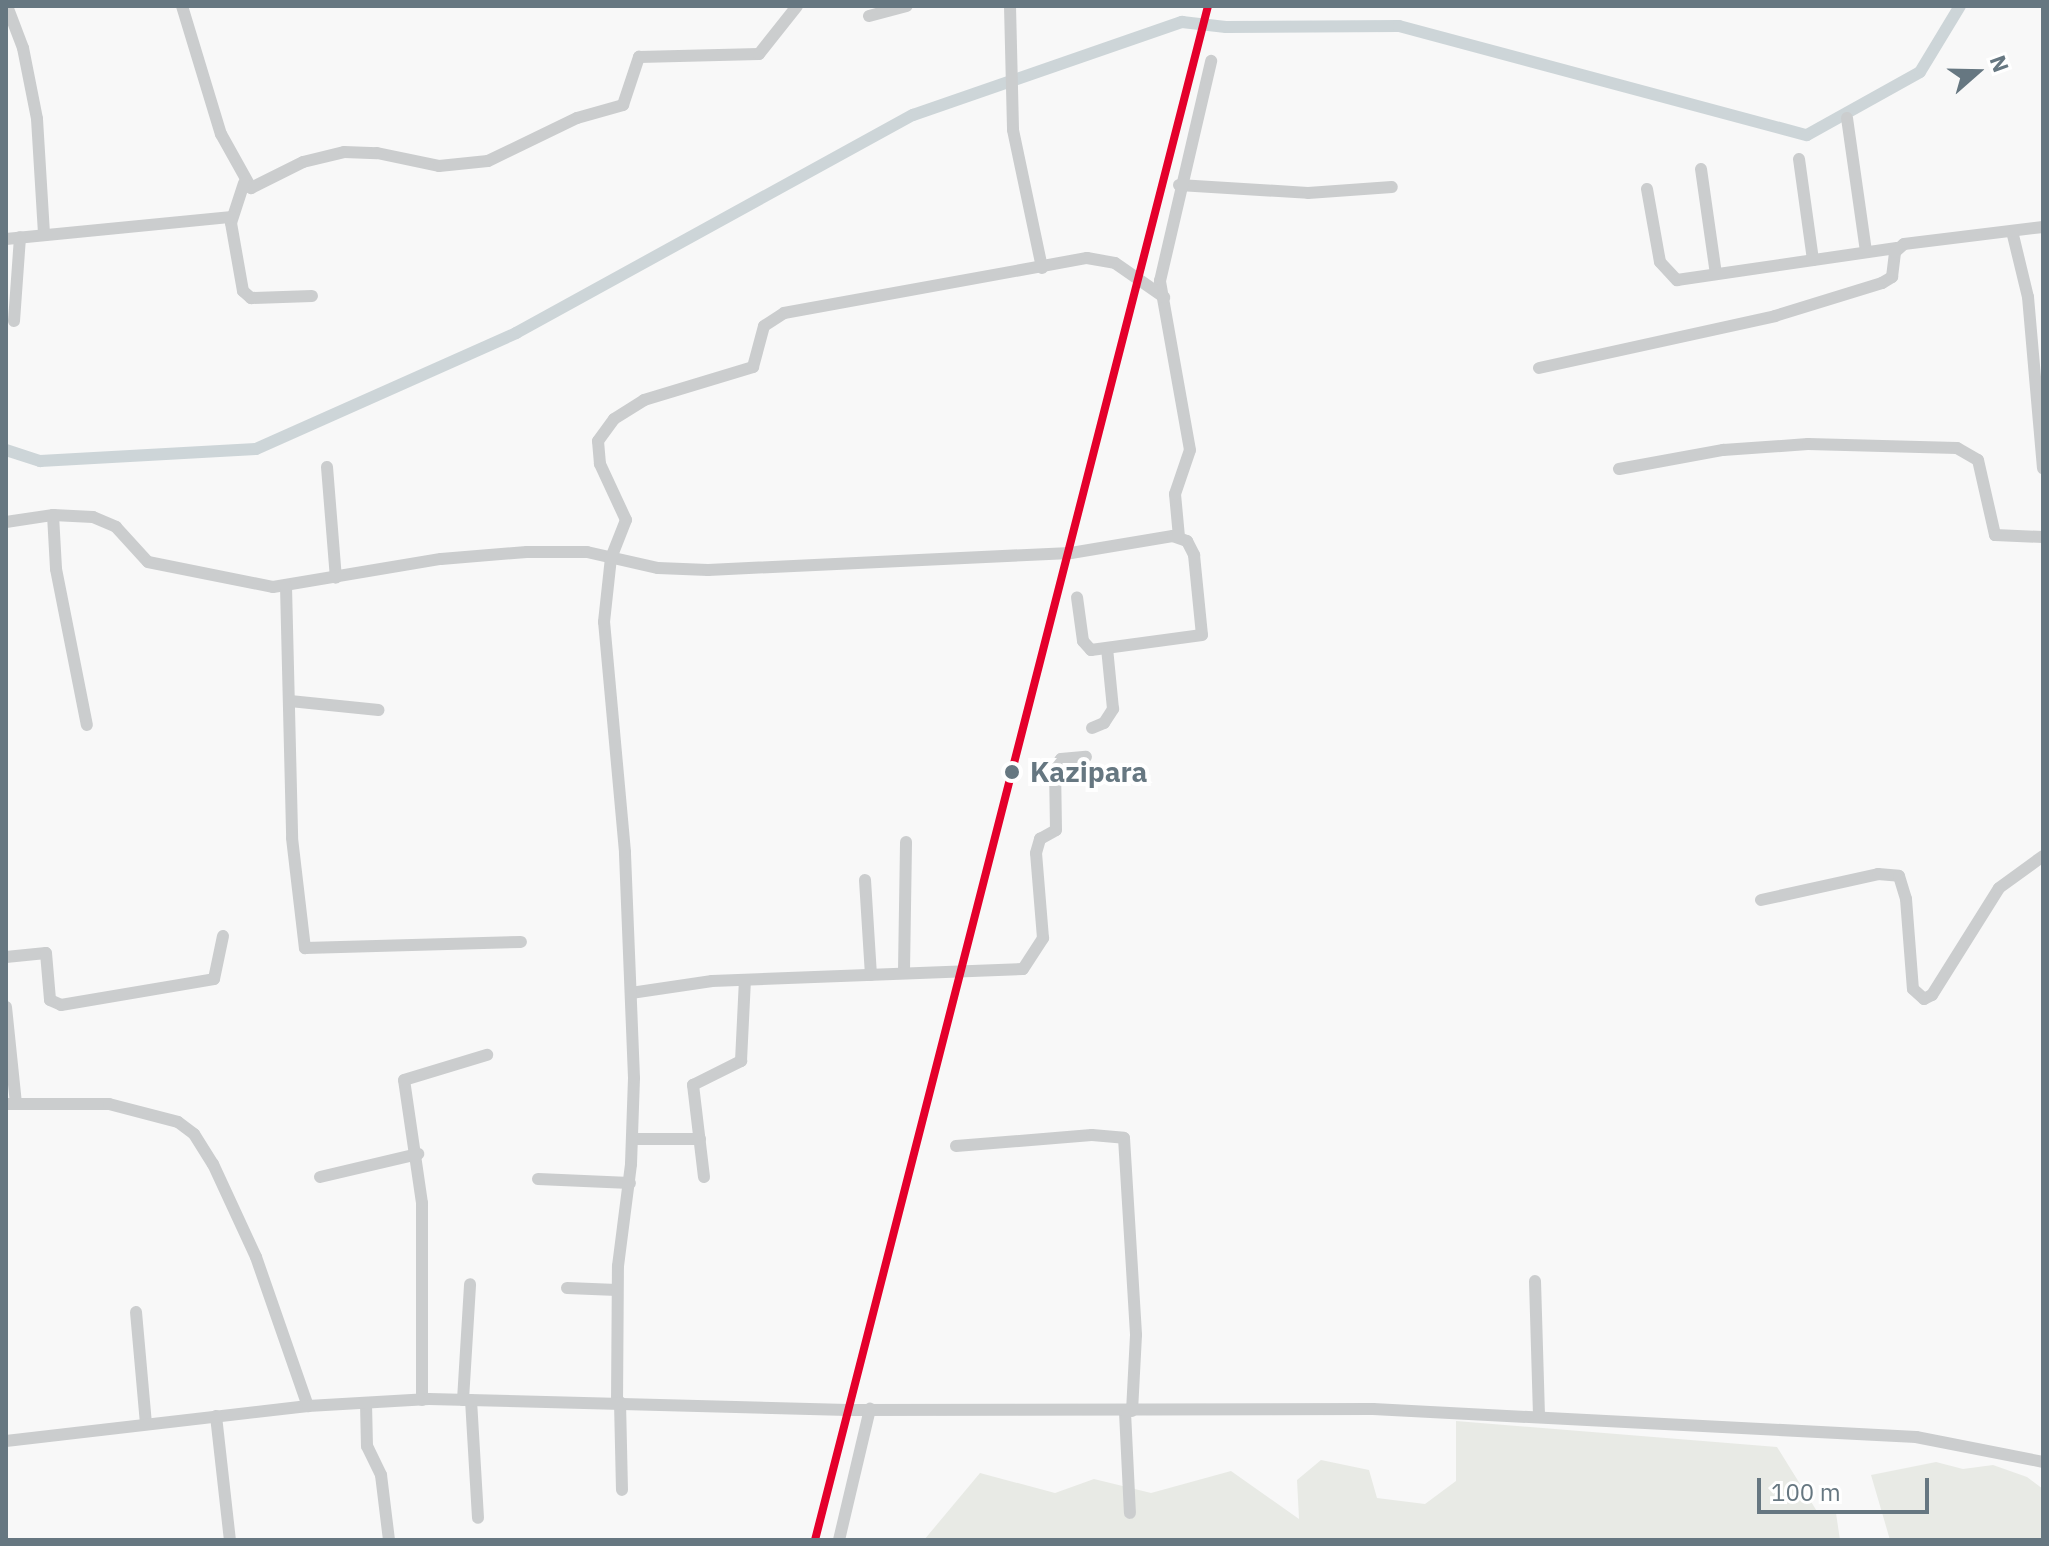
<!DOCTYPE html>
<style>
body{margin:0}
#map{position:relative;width:2049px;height:1546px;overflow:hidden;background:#f8f8f8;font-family:"IBM Plex Sans",sans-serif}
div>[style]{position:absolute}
.green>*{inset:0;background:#e8eae5}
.canal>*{height:12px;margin:-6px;padding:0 6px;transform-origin:6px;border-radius:6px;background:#cdd5d8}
.street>*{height:12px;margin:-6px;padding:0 6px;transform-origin:6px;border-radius:6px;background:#cbcdce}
.rail-1>*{height:8px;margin:-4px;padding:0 4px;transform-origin:4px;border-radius:4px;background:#e4002b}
.dots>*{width:22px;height:22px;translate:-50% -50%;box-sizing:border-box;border:4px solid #fff;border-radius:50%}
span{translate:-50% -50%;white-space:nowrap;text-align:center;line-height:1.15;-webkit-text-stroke:8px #fff;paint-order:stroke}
.stop-label{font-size:28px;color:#667781;font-weight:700}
.left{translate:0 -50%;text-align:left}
.frame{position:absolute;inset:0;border:8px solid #667781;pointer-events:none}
.north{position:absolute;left:1937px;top:32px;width:80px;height:80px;-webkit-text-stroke:6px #fff;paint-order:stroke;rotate:70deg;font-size:22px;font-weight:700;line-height:32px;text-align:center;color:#667781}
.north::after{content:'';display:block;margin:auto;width:28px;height:36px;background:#667781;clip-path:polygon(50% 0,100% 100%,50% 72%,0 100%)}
.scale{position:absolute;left:1757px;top:1478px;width:172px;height:36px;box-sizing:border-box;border:4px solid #667781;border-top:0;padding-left:10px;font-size:24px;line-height:28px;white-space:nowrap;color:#667781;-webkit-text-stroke:6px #fff;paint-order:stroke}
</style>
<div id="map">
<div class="green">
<i style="clip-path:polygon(1456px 1421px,1777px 1447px,1818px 1513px,1836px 1513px,1840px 1540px,924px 1540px,980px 1473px,1055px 1493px,1094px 1479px,1151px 1493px,1231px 1471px,1299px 1519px,1297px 1480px,1321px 1460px,1369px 1470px,1377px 1498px,1425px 1504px,1456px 1481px)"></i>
<i style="clip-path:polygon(1936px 1462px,1963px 1469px,1993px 1465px,2027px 1477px,2043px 1489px,2043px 1540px,1890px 1540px,1871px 1475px)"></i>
</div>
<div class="canal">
<i style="left:6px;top:450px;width:36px;rotate:18deg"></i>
<i style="left:40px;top:461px;width:216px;rotate:-3.2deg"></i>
<i style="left:256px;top:449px;width:285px;rotate:-24deg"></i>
<i style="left:516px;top:333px;width:453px;rotate:-28.8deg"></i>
<i style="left:913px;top:115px;width:285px;rotate:-19.1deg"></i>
<i style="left:1182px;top:22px;width:44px;rotate:6.5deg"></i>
<i style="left:1226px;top:27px;width:173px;rotate:-0.3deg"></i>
<i style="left:1399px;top:26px;width:422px;rotate:15deg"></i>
<i style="left:1807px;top:135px;width:129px;rotate:-29.1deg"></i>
<i style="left:1920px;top:72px;width:77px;rotate:-58.8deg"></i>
</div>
<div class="street">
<i style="left:7px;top:6px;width:45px;rotate:69.1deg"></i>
<i style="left:23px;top:48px;width:72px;rotate:78.8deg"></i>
<i style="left:37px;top:119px;width:115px;rotate:86.5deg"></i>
<i style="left:182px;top:6px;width:134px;rotate:73.1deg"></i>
<i style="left:221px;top:134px;width:62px;rotate:60.9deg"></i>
<i style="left:251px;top:188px;width:58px;rotate:-26.6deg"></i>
<i style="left:303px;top:162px;width:42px;rotate:-13.7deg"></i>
<i style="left:344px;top:152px;width:33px;rotate:2deg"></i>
<i style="left:377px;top:153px;width:63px;rotate:11.8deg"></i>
<i style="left:439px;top:166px;width:49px;rotate:-5.8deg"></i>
<i style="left:488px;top:161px;width:99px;rotate:-25.8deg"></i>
<i style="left:577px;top:118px;width:48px;rotate:-15.8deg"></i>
<i style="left:623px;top:105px;width:51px;rotate:-71.6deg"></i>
<i style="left:639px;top:57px;width:120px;rotate:-1.4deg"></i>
<i style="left:759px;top:54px;width:61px;rotate:-51.6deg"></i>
<i style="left:1010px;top:6px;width:124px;rotate:88.6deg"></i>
<i style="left:1013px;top:130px;width:141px;rotate:78.1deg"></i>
<i style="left:869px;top:16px;width:39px;rotate:-15deg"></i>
<i style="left:1847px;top:118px;width:135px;rotate:81.9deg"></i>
<i style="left:1799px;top:159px;width:102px;rotate:82.1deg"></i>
<i style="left:1701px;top:169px;width:106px;rotate:81.9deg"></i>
<i style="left:244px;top:183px;width:42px;rotate:108deg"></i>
<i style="left:231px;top:223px;width:69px;rotate:80deg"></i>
<i style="left:243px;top:291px;width:11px;rotate:41deg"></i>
<i style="left:251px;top:298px;width:61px;rotate:-1.9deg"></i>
<i style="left:1179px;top:185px;width:129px;rotate:3.5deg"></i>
<i style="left:1308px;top:193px;width:84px;rotate:-4.1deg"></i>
<i style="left:1647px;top:189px;width:74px;rotate:79.9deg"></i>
<i style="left:1660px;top:262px;width:25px;rotate:47deg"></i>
<i style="left:1677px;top:280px;width:222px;rotate:-8.3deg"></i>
<i style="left:2012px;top:231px;width:68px;rotate:76.4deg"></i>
<i style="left:2028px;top:297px;width:172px;rotate:85deg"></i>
<i style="left:6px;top:239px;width:227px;rotate:-5.6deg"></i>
<i style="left:14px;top:321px;width:84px;rotate:-85.9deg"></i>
<i style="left:1539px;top:368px;width:242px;rotate:-12.4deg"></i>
<i style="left:1775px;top:316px;width:112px;rotate:-17.1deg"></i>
<i style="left:1882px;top:283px;width:12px;rotate:-31deg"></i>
<i style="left:1892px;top:277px;width:25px;rotate:-83deg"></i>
<i style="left:1895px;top:252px;width:12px;rotate:-42deg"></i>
<i style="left:1904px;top:244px;width:140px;rotate:-7deg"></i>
<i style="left:327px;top:467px;width:111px;rotate:85.4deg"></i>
<i style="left:1619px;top:469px;width:106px;rotate:-10.4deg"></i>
<i style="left:1723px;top:450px;width:85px;rotate:-4deg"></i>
<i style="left:1808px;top:444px;width:149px;rotate:1.5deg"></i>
<i style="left:1957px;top:448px;width:24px;rotate:30deg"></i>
<i style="left:1978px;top:460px;width:77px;rotate:77.2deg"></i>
<i style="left:1995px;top:535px;width:48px;rotate:2.4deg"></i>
<i style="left:53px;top:515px;width:54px;rotate:86.8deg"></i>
<i style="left:56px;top:569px;width:159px;rotate:78.8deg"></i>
<i style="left:6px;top:522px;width:48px;rotate:-8.5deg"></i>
<i style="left:53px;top:515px;width:40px;rotate:2.9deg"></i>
<i style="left:93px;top:517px;width:25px;rotate:23deg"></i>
<i style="left:116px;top:527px;width:47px;rotate:47.6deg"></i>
<i style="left:148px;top:562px;width:127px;rotate:11.3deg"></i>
<i style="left:273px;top:587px;width:170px;rotate:-9.5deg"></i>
<i style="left:441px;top:559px;width:86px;rotate:-4.7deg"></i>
<i style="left:527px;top:552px;width:60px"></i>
<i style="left:587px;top:552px;width:73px;rotate:12.7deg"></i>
<i style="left:658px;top:568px;width:50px;rotate:2.3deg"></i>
<i style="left:708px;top:570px;width:363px;rotate:-2.7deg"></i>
<i style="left:1071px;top:553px;width:103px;rotate:-9.5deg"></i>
<i style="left:1173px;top:536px;width:15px;rotate:20deg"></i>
<i style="left:1187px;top:541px;width:16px;rotate:63deg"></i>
<i style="left:1194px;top:555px;width:80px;rotate:84.3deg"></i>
<i style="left:1202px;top:635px;width:112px;rotate:172.3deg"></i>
<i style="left:1091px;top:650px;width:12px;rotate:-132deg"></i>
<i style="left:1083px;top:641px;width:44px;rotate:-97.8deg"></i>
<i style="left:1179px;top:537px;width:43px;rotate:-95.3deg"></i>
<i style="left:1175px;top:494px;width:46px;rotate:-71.2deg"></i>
<i style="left:1190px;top:450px;width:172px;rotate:-100.1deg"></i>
<i style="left:1160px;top:281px;width:226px;rotate:-76.9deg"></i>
<i style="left:286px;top:586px;width:252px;rotate:88.6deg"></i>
<i style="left:292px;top:838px;width:111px;rotate:83.3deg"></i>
<i style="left:305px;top:948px;width:216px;rotate:-1.6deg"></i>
<i style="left:290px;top:701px;width:89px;rotate:5.8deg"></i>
<i style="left:1092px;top:728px;width:13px;rotate:-23deg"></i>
<i style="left:1104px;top:723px;width:17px;rotate:-57deg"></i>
<i style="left:1113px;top:709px;width:61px;rotate:-95.6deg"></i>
<i style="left:865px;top:880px;width:95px;rotate:86.4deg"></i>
<i style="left:1761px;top:900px;width:120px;rotate:-12.5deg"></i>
<i style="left:1878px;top:874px;width:21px;rotate:5deg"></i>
<i style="left:1899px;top:876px;width:24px;rotate:73deg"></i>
<i style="left:1906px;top:899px;width:90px;rotate:85.6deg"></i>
<i style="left:1913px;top:989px;width:15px;rotate:42deg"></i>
<i style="left:1924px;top:999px;width:9px;rotate:-27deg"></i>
<i style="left:1932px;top:995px;width:126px;rotate:-57.9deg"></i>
<i style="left:1999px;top:888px;width:54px;rotate:-36deg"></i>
<i style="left:6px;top:957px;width:40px;rotate:-5.7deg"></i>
<i style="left:46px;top:953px;width:47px;rotate:85.1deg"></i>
<i style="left:50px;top:1000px;width:12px;rotate:24deg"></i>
<i style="left:61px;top:1005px;width:155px;rotate:-9.6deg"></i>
<i style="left:214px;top:979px;width:44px;rotate:-78.2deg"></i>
<i style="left:904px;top:971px;width:129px;rotate:-89.1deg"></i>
<i style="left:631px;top:993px;width:82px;rotate:-8.4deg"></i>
<i style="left:712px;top:981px;width:311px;rotate:-2.2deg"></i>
<i style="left:1023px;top:969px;width:37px;rotate:-57deg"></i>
<i style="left:1043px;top:938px;width:85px;rotate:-94.7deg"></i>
<i style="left:1036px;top:853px;width:15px;rotate:-74deg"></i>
<i style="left:1040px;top:839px;width:18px;rotate:-29deg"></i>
<i style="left:1056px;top:830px;width:63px;rotate:-90.9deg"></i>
<i style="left:1055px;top:767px;width:10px;rotate:-53deg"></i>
<i style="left:1061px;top:759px;width:25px;rotate:-5deg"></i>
<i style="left:6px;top:1007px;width:97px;rotate:84.1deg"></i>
<i style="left:6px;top:1104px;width:103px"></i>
<i style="left:109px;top:1104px;width:71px;rotate:14.6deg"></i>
<i style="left:178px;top:1122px;width:20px;rotate:37deg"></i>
<i style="left:194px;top:1134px;width:36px;rotate:58deg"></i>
<i style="left:213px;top:1164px;width:102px;rotate:65.2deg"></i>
<i style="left:256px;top:1257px;width:158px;rotate:70.8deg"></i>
<i style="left:632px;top:1139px;width:68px"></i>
<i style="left:956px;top:1146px;width:136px;rotate:-4.6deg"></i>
<i style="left:1092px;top:1135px;width:32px;rotate:5deg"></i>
<i style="left:1124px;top:1138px;width:197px;rotate:86.5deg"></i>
<i style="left:1136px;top:1335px;width:76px;rotate:93deg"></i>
<i style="left:320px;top:1177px;width:101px;rotate:-13.2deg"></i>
<i style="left:704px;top:1177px;width:93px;rotate:-96.8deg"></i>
<i style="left:693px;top:1085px;width:54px;rotate:-26.6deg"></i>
<i style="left:741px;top:1061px;width:81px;rotate:-87.2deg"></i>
<i style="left:538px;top:1179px;width:92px;rotate:2.5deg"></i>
<i style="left:1535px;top:1281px;width:136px;rotate:88.3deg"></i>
<i style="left:567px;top:1288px;width:50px;rotate:2.3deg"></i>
<i style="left:136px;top:1312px;width:112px;rotate:84.9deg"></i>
<i style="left:422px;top:1400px;width:197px;rotate:-90deg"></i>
<i style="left:422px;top:1203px;width:124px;rotate:-98.3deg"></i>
<i style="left:404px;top:1080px;width:87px;rotate:-16.8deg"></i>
<i style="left:463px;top:1400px;width:116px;rotate:-86.5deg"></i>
<i style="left:471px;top:1400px;width:118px;rotate:86.6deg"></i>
<i style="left:617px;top:1402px;width:136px;rotate:-89.6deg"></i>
<i style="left:618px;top:1266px;width:103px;rotate:-82.7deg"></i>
<i style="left:631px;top:1164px;width:86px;rotate:-88deg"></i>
<i style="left:634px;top:1078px;width:226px;rotate:-92.3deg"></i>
<i style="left:625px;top:852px;width:231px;rotate:-95.2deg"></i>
<i style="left:604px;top:622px;width:64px;rotate:-83.8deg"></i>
<i style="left:611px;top:558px;width:41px;rotate:-68.5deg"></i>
<i style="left:626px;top:520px;width:62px;rotate:-114.9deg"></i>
<i style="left:600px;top:464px;width:23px;rotate:-95deg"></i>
<i style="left:598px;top:441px;width:27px;rotate:-54deg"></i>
<i style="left:614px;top:419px;width:36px;rotate:-32deg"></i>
<i style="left:644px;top:400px;width:114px;rotate:-16.8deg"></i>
<i style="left:753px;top:367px;width:42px;rotate:-75deg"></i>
<i style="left:764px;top:326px;width:24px;rotate:-33deg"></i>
<i style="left:784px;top:313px;width:308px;rotate:-10.3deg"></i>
<i style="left:1087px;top:258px;width:28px;rotate:10deg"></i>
<i style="left:1115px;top:263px;width:60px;rotate:34.8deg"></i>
<i style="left:620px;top:1402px;width:88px;rotate:88.7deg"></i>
<i style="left:366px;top:1403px;width:43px;rotate:88.7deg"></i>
<i style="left:367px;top:1446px;width:32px;rotate:64deg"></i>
<i style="left:381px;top:1475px;width:65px;rotate:83deg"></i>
<i style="left:1125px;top:1412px;width:101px;rotate:87.2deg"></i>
<i style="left:216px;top:1416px;width:125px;rotate:83.6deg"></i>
<i style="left:6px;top:1441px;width:304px;rotate:-6.6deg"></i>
<i style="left:308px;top:1406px;width:121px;rotate:-3.3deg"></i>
<i style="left:429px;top:1399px;width:419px;rotate:1.5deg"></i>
<i style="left:848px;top:1410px;width:525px;rotate:-0.11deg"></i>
<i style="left:1373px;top:1409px;width:544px;rotate:2.95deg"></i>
<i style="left:1916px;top:1437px;width:129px;rotate:11.1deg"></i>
<i style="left:839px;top:1540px;width:135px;rotate:-76.7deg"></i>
</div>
<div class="rail-1">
<i style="left:815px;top:1540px;width:1584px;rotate:-75.63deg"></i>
</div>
<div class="dots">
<i style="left:1012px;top:772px;background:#667781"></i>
</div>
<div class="stop-label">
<span class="left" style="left:1030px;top:772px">Kazipara</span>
</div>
<div class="frame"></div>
<div class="north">N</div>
<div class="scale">100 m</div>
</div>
